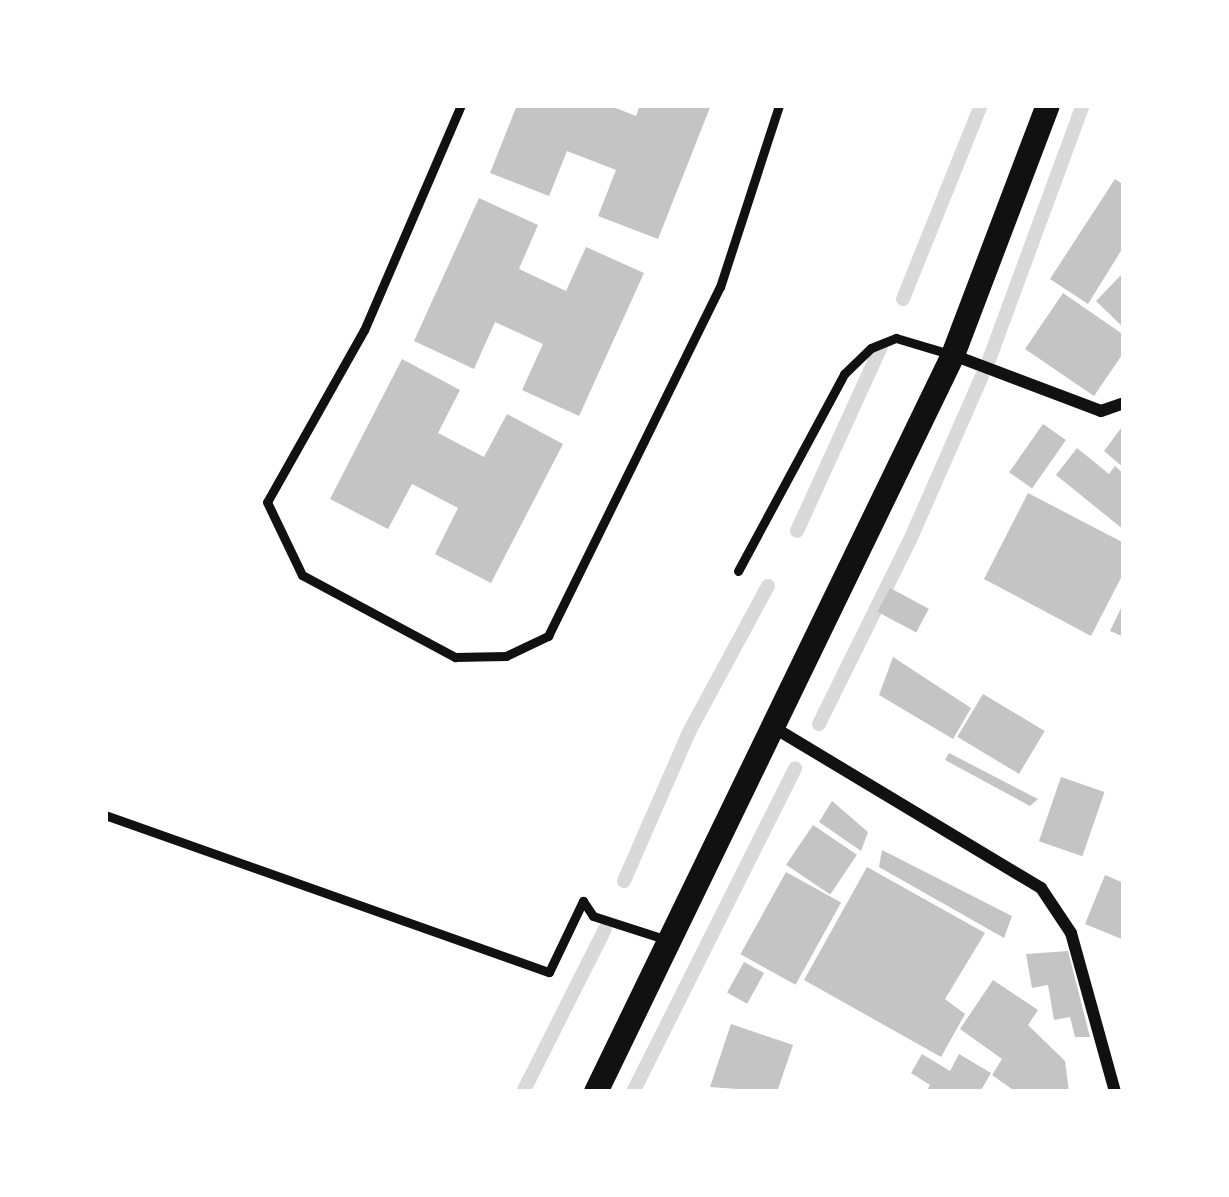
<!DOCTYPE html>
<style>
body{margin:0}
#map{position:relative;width:1229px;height:1197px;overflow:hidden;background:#fff;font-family:"Sofia Sans Condensed",sans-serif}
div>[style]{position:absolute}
.stream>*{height:14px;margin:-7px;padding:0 7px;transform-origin:7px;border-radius:7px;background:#d9d9d9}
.building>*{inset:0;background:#c4c4c4;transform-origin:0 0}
.service>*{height:9px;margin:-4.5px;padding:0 4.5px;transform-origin:4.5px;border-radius:4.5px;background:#111}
.minor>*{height:12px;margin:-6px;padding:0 6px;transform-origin:6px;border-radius:6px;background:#111}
.secondary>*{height:24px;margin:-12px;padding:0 12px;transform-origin:12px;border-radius:12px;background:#111}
span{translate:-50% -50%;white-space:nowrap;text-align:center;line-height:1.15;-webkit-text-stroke:12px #fff;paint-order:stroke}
.frame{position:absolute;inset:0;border:108px solid #fff;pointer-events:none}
</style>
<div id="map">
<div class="stream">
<i style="left:903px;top:299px;width:209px;rotate:-68.1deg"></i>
<i style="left:989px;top:360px;width:272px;rotate:-69.8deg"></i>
<i style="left:797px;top:531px;width:202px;rotate:-65.5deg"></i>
<i style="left:819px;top:724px;width:205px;rotate:-63.7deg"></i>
<i style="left:910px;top:540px;width:179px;rotate:-66.3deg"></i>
<i style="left:624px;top:881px;width:163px;rotate:-66.4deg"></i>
<i style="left:689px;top:732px;width:166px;rotate:-61.6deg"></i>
<i style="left:523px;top:1092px;width:182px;rotate:-63.3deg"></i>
<i style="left:633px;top:1092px;width:362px;rotate:-63.4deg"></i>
</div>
<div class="building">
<i style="clip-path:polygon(517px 105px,608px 105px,636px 116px,640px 105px,711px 105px,658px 239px,598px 216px,616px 170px,567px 151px,549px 196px,490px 173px)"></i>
<i style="clip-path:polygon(1115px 179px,1124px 185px,1124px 246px,1088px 304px,1050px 279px)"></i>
<i style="clip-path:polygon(479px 198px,538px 225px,519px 269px,566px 291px,586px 247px,644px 273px,579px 416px,522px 390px,543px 344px,495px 322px,474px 369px,414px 341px)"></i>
<i style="clip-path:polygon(1124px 272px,1124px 328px,1096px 301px)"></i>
<i style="clip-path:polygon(1063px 293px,1124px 335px,1124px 352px,1094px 396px,1025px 349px)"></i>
<i style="clip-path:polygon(402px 359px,460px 390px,438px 433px,484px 457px,507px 414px,563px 444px,491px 583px,435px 554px,458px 508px,412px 484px,388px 529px,330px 499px)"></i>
<i style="left:1043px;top:424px;width:28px;height:59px;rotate:35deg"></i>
<i style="clip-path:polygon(1124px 424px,1124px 468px,1104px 451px)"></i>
<i style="clip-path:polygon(1077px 448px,1109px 474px,1115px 466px,1124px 474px,1124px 530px,1056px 475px)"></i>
<i style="clip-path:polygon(1028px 493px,1124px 543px,1124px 572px,1091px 636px,984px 579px)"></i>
<i style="left:890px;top:588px;width:44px;height:27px;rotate:28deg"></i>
<i style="clip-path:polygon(1124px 602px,1124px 637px,1110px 631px)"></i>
<i style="clip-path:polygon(893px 657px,971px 708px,953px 739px,879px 695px)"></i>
<i style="left:983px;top:694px;width:72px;height:50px;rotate:31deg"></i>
<i style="clip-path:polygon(949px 753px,1038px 799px,1030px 806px,945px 760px)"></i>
<i style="left:1061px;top:777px;width:46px;height:68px;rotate:19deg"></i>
<i style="clip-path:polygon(832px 801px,868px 832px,861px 851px,819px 822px)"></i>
<i style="left:813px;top:825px;width:53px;height:48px;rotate:34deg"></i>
<i style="clip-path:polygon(882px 850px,1012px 916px,1004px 938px,879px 867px)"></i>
<i style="clip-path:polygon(867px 867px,985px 933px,945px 999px,965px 1014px,941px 1057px,804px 980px)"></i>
<i style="left:786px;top:872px;width:63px;height:94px;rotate:29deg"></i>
<i style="clip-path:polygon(1105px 875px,1124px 883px,1124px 940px,1085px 924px)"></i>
<i style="clip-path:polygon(1068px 951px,1090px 1037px,1075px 1037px,1070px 1017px,1054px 1020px,1048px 985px,1032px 988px,1026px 954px)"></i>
<i style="left:744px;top:962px;width:23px;height:35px;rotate:29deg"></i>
<i style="clip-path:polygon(993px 980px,1038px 1010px,1028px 1025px,1065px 1061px,1069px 1092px,1016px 1092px,992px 1075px,1002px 1059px,960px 1029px)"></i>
<i style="clip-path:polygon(731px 1024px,793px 1045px,777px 1092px,710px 1087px)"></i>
<i style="clip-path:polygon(922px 1054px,950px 1071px,959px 1054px,991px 1073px,980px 1092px,926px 1092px,930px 1085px,911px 1073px)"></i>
</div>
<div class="service">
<i style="left:461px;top:105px;width:245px;rotate:113.3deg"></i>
<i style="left:364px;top:330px;width:197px;rotate:119.4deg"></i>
<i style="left:267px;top:502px;width:81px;rotate:64.4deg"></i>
<i style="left:302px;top:575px;width:174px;rotate:28.2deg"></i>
<i style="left:455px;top:657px;width:51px;rotate:-1.1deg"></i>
<i style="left:506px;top:656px;width:47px;rotate:-25.5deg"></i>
<i style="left:548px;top:636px;width:389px;rotate:-63.8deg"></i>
<i style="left:720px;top:287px;width:191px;rotate:-72deg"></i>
<i style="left:738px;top:571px;width:224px;rotate:-61.7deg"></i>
<i style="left:844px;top:374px;width:37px;rotate:-44deg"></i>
<i style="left:871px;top:348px;width:27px;rotate:-22deg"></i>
<i style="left:896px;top:338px;width:59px;rotate:16.6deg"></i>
<i style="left:105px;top:815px;width:471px;rotate:19.5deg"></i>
<i style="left:549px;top:972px;width:79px;rotate:-64.4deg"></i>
<i style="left:583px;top:901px;width:18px;rotate:56deg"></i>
<i style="left:593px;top:916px;width:75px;rotate:17.9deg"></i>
</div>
<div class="minor">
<i style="left:953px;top:355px;width:158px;rotate:20.7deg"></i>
<i style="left:1101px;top:411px;width:24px;rotate:-19deg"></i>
<i style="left:773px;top:727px;width:313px;rotate:31deg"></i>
<i style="left:1041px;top:888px;width:54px;rotate:56.3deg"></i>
<i style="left:1071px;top:933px;width:165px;rotate:74.5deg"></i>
</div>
<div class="secondary">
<i style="left:596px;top:1092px;width:819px;rotate:-64.15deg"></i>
<i style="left:953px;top:355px;width:267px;rotate:-69.2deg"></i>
</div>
<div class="frame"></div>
</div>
